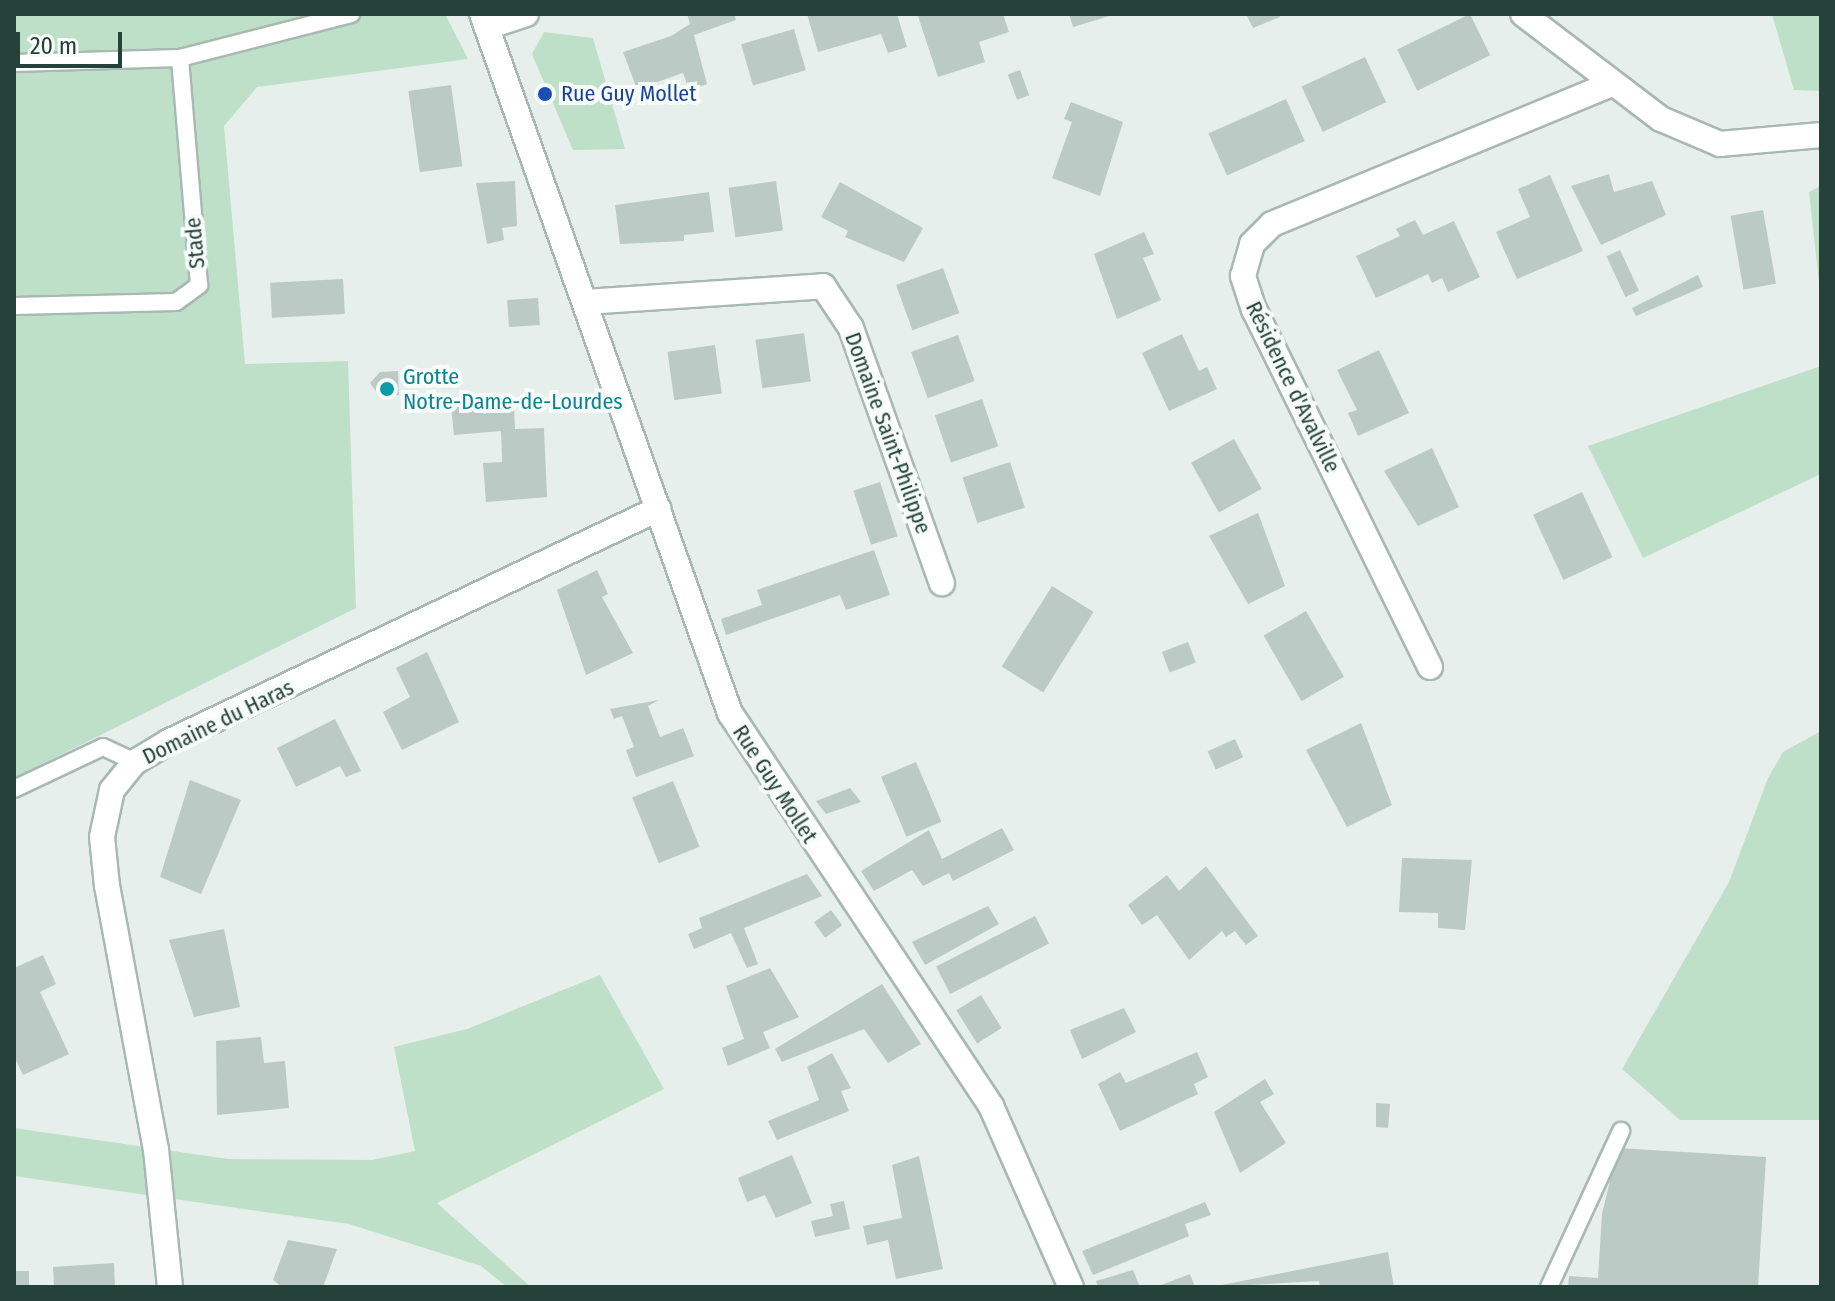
<!DOCTYPE html>
<meta charset="utf-8">
<style>
body{margin:0}
#map{position:relative;width:1835px;height:1301px;overflow:hidden;background:#e6efeb;font-family:"Fira Sans Condensed",sans-serif}
div>[style]{position:absolute}
.green>*{inset:0;background:#bfe0c8}
.building>*{inset:0;background:#bbcac4;transform-origin:0 0}
.roads{filter:drop-shadow(2px 0 #a8b8b2) drop-shadow(-2px 0 #a8b8b2) drop-shadow(0 2px #a8b8b2) drop-shadow(0 -2px #a8b8b2)}
.service>*{height:16px;margin:-8px;padding:0 8px;transform-origin:8px;border-radius:8px;background:#fff}
.minor>*{height:24px;margin:-12px;padding:0 12px;transform-origin:12px;border-radius:12px;background:#fff}
.tertiary>*{height:24px;margin:-12px;padding:0 12px;transform-origin:12px;border-radius:12px;background:#fff}
.dots>*{width:22px;height:22px;translate:-50% -50%;box-sizing:border-box;border:4px solid #f7fbf9;border-radius:50%}
span{translate:-50% -50%;white-space:nowrap;text-align:center;line-height:1.15;-webkit-text-stroke:8px #f7fbf9;paint-order:stroke}
.transit-label{font-size:22px;color:#164399}
.left{translate:0 -50%;text-align:left}
.street-label{font-size:22px;color:#24423a}
.culture-label{font-size:22px;color:#0d838f}
.frame{position:absolute;inset:0;border:16px solid #24423a;pointer-events:none}
.scale{position:absolute;left:16px;top:32px;width:106px;height:36px;box-sizing:border-box;border:4px solid #24423a;border-top:0;padding-left:10px;font-size:24px;line-height:28px;white-space:nowrap;color:#24423a;-webkit-text-stroke:6px #f7fbf9;paint-order:stroke}
</style>
<div id="map">
<div class="green">
<i style="clip-path:polygon(14px 14px,445px 14px,468px 59px,257px 87px,224px 126px,245px 364px,348px 361px,356px 608px,14px 778px)"></i>
<i style="clip-path:polygon(1772px 14px,1821px 14px,1821px 91px,1794px 90px)"></i>
<i style="clip-path:polygon(544px 32px,593px 38px,625px 149px,573px 150px,532px 54px)"></i>
<i style="clip-path:polygon(1821px 186px,1821px 300px,1809px 192px)"></i>
<i style="clip-path:polygon(1821px 366px,1821px 474px,1643px 558px,1588px 446px)"></i>
<i style="clip-path:polygon(1821px 731px,1821px 1120px,1680px 1120px,1622px 1069px,1729px 882px,1768px 778px,1783px 752px)"></i>
<i style="clip-path:polygon(600px 975px,664px 1089px,437px 1203px,531px 1287px,507px 1287px,481px 1266px,349px 1224px,14px 1176px,14px 1128px,228px 1159px,372px 1160px,415px 1151px,394px 1047px,467px 1029px)"></i>
</div>
<div class="building">
<i style="clip-path:polygon(687px 14px,734px 14px,736px 20px,694px 35px,707px 84px,689px 90px,683px 73px,637px 89px,623px 52px,671px 36px,690px 24px)"></i>
<i style="clip-path:polygon(807px 14px,897px 14px,907px 47px,888px 53px,881px 34px,818px 52px)"></i>
<i style="clip-path:polygon(1003px 14px,1009px 32px,979px 42px,985px 62px,938px 77px,918px 16px)"></i>
<i style="clip-path:polygon(1069px 14px,1113px 14px,1113px 15px,1073px 27px)"></i>
<i style="clip-path:polygon(1246px 14px,1279px 14px,1280px 17px,1253px 28px)"></i>
<i style="left:1470px;top:14px;width:46px;height:81px;rotate:64deg"></i>
<i style="left:794px;top:29px;width:43px;height:55px;rotate:74deg"></i>
<i style="left:1365px;top:57px;width:50px;height:70px;rotate:65deg"></i>
<i style="left:1020px;top:70px;width:27px;height:13px;rotate:70deg"></i>
<i style="left:451px;top:85px;width:82px;height:43px;rotate:82deg"></i>
<i style="left:1286px;top:99px;width:46px;height:85px;rotate:66deg"></i>
<i style="clip-path:polygon(1071px 102px,1123px 122px,1100px 196px,1052px 178px,1072px 122px,1064px 119px)"></i>
<i style="clip-path:polygon(1609px 174px,1614px 192px,1652px 181px,1666px 215px,1601px 245px,1571px 186px)"></i>
<i style="clip-path:polygon(1550px 175px,1583px 251px,1517px 279px,1496px 232px,1530px 217px,1518px 189px)"></i>
<i style="clip-path:polygon(515px 181px,517px 226px,502px 228px,504px 240px,487px 244px,476px 183px)"></i>
<i style="left:776px;top:181px;width:50px;height:48px;rotate:82deg"></i>
<i style="clip-path:polygon(840px 182px,923px 228px,904px 262px,845px 237px,848px 231px,821px 217px)"></i>
<i style="clip-path:polygon(709px 192px,714px 232px,684px 235px,684px 241px,620px 244px,615px 205px)"></i>
<i style="left:1763px;top:210px;width:75px;height:33px;rotate:80deg"></i>
<i style="clip-path:polygon(1415px 220px,1423px 235px,1454px 221px,1480px 277px,1448px 292px,1442px 278px,1432px 283px,1428px 274px,1376px 298px,1356px 256px,1400px 236px,1396px 229px)"></i>
<i style="clip-path:polygon(1144px 232px,1154px 254px,1143px 258px,1161px 300px,1117px 319px,1094px 254px)"></i>
<i style="left:1620px;top:250px;width:45px;height:15px;rotate:65deg"></i>
<i style="left:943px;top:268px;width:48px;height:50px;rotate:70deg"></i>
<i style="clip-path:polygon(1698px 275px,1703px 287px,1636px 316px,1632px 308px)"></i>
<i style="left:343px;top:279px;width:35px;height:73px;rotate:87deg"></i>
<i style="left:538px;top:298px;width:27px;height:31px;rotate:86deg"></i>
<i style="left:804px;top:333px;width:49px;height:49px;rotate:82deg"></i>
<i style="clip-path:polygon(1182px 334px,1199px 371px,1207px 367px,1217px 389px,1169px 411px,1142px 353px)"></i>
<i style="left:958px;top:335px;width:49px;height:50px;rotate:70deg"></i>
<i style="left:715px;top:345px;width:49px;height:48px;rotate:82deg"></i>
<i style="clip-path:polygon(1379px 350px,1409px 413px,1358px 436px,1348px 413px,1357px 410px,1337px 370px)"></i>
<i style="clip-path:polygon(398px 371px,399px 395px,380px 397px,370px 383px,380px 372px)"></i>
<i style="left:982px;top:399px;width:50px;height:50px;rotate:71deg"></i>
<i style="clip-path:polygon(514px 404px,515px 429px,544px 428px,547px 497px,486px 502px,483px 463px,502px 462px,501px 431px,454px 435px,451px 407px)"></i>
<i style="left:1234px;top:439px;width:57px;height:49px;rotate:61deg"></i>
<i style="clip-path:polygon(1432px 448px,1459px 507px,1418px 526px,1384px 471px)"></i>
<i style="left:1010px;top:462px;width:48px;height:50px;rotate:72deg"></i>
<i style="left:880px;top:482px;width:57px;height:28px;rotate:72deg"></i>
<i style="left:1582px;top:492px;width:72px;height:54px;rotate:65deg"></i>
<i style="clip-path:polygon(1258px 513px,1285px 586px,1248px 604px,1209px 536px)"></i>
<i style="clip-path:polygon(874px 550px,890px 595px,846px 610px,840px 595px,726px 635px,721px 619px,762px 605px,757px 590px)"></i>
<i style="clip-path:polygon(597px 570px,608px 594px,602px 597px,633px 653px,586px 675px,557px 590px)"></i>
<i style="left:1052px;top:586px;width:49px;height:95px;rotate:32deg"></i>
<i style="left:1306px;top:611px;width:76px;height:49px;rotate:60deg"></i>
<i style="left:1188px;top:642px;width:22px;height:28px;rotate:69deg"></i>
<i style="clip-path:polygon(427px 652px,459px 722px,402px 750px,383px 712px,410px 697px,396px 668px)"></i>
<i style="clip-path:polygon(659px 700px,648px 706px,660px 737px,683px 728px,694px 756px,636px 777px,626px 750px,634px 747px,622px 716px,614px 719px,610px 709px)"></i>
<i style="clip-path:polygon(335px 719px,361px 771px,346px 777px,340px 766px,296px 787px,277px 748px)"></i>
<i style="clip-path:polygon(1361px 723px,1392px 805px,1347px 827px,1306px 750px)"></i>
<i style="left:1235px;top:739px;width:20px;height:30px;rotate:66deg"></i>
<i style="left:916px;top:762px;width:65px;height:38px;rotate:67deg"></i>
<i style="clip-path:polygon(190px 780px,241px 800px,201px 894px,160px 877px)"></i>
<i style="left:673px;top:781px;width:71px;height:44px;rotate:68deg"></i>
<i style="clip-path:polygon(850px 788px,861px 802px,826px 814px,816px 801px)"></i>
<i style="clip-path:polygon(1002px 828px,1014px 850px,953px 881px,949px 873px,923px 886px,912px 870px,874px 891px,861px 871px,929px 830px,942px 859px)"></i>
<i style="clip-path:polygon(1402px 858px,1472px 860px,1465px 930px,1438px 928px,1438px 913px,1399px 912px)"></i>
<i style="clip-path:polygon(1206px 866px,1258px 936px,1246px 945px,1235px 931px,1226px 937px,1222px 931px,1189px 960px,1157px 915px,1142px 925px,1128px 905px,1167px 875px,1179px 891px)"></i>
<i style="clip-path:polygon(807px 874px,822px 896px,744px 928px,758px 964px,747px 968px,731px 933px,694px 949px,688px 934px,702px 928px,699px 918px)"></i>
<i style="clip-path:polygon(988px 906px,999px 924px,925px 965px,912px 942px)"></i>
<i style="left:831px;top:910px;width:19px;height:21px;rotate:54deg"></i>
<i style="left:1035px;top:916px;width:31px;height:111px;rotate:63deg"></i>
<i style="clip-path:polygon(224px 929px,240px 1007px,194px 1017px,169px 940px)"></i>
<i style="clip-path:polygon(43px 955px,56px 984px,40px 992px,69px 1054px,23px 1075px,14px 1056px,14px 968px)"></i>
<i style="clip-path:polygon(770px 968px,799px 1017px,763px 1032px,770px 1048px,728px 1066px,722px 1048px,744px 1039px,726px 986px)"></i>
<i style="clip-path:polygon(882px 984px,921px 1044px,888px 1063px,864px 1029px,782px 1062px,775px 1049px)"></i>
<i style="left:981px;top:995px;width:39px;height:29px;rotate:58deg"></i>
<i style="clip-path:polygon(1124px 1008px,1136px 1032px,1082px 1059px,1070px 1030px)"></i>
<i style="clip-path:polygon(261px 1037px,264px 1063px,285px 1061px,289px 1108px,217px 1115px,216px 1041px)"></i>
<i style="clip-path:polygon(1197px 1052px,1208px 1077px,1194px 1084px,1198px 1094px,1120px 1131px,1098px 1084px,1120px 1072px,1126px 1083px)"></i>
<i style="clip-path:polygon(832px 1053px,851px 1088px,841px 1091px,849px 1111px,777px 1140px,768px 1121px,819px 1100px,807px 1067px)"></i>
<i style="clip-path:polygon(1265px 1079px,1274px 1094px,1260px 1102px,1286px 1143px,1240px 1173px,1214px 1112px)"></i>
<i style="clip-path:polygon(1376px 1103px,1390px 1104px,1388px 1128px,1376px 1127px)"></i>
<i style="clip-path:polygon(1618px 1148px,1766px 1157px,1758px 1287px,1568px 1287px,1569px 1276px,1598px 1278px,1602px 1214px)"></i>
<i style="clip-path:polygon(792px 1155px,812px 1203px,776px 1218px,765px 1195px,747px 1202px,738px 1178px)"></i>
<i style="clip-path:polygon(919px 1156px,943px 1269px,896px 1279px,888px 1240px,867px 1245px,863px 1226px,902px 1218px,892px 1165px)"></i>
<i style="clip-path:polygon(844px 1201px,850px 1229px,815px 1237px,811px 1221px,833px 1216px,830px 1204px)"></i>
<i style="clip-path:polygon(1205px 1202px,1211px 1215px,1185px 1224px,1189px 1236px,1093px 1275px,1082px 1251px)"></i>
<i style="clip-path:polygon(288px 1240px,337px 1249px,323px 1287px,282px 1287px,273px 1280px)"></i>
<i style="clip-path:polygon(1388px 1252px,1394px 1287px,1320px 1287px,1319px 1281px,1212px 1287px)"></i>
<i style="clip-path:polygon(114px 1263px,115px 1287px,54px 1287px,53px 1267px)"></i>
<i style="clip-path:polygon(1133px 1270px,1140px 1287px,1098px 1287px,1096px 1281px)"></i>
<i style="left:29px;top:1271px;width:16px;height:15px;rotate:90deg"></i>
<i style="clip-path:polygon(1190px 1274px,1195px 1287px,1156px 1287px)"></i>
</div>
<div class="roads">
<div class="service">
<i style="left:14px;top:63px;width:166px;rotate:-1.7deg"></i>
<i style="left:180px;top:58px;width:177px;rotate:-14.4deg"></i>
<i style="left:14px;top:306px;width:162px;rotate:-1.4deg"></i>
<i style="left:176px;top:302px;width:29px;rotate:-36deg"></i>
<i style="left:199px;top:285px;width:228px;rotate:-94.8deg"></i>
<i style="left:14px;top:789px;width:98px;rotate:-25.3deg"></i>
<i style="left:103px;top:747px;width:35px;rotate:25deg"></i>
<i style="left:1549px;top:1287px;width:172px;rotate:-65.2deg"></i>
</div>
<div class="minor">
<i style="left:1523px;top:14px;width:173px;rotate:37.3deg"></i>
<i style="left:1661px;top:119px;width:64px;rotate:23deg"></i>
<i style="left:1720px;top:144px;width:101px;rotate:-5.1deg"></i>
<i style="left:487px;top:27px;width:41px;rotate:-18.4deg"></i>
<i style="left:585px;top:302px;width:239px;rotate:-3.8deg"></i>
<i style="left:823px;top:286px;width:50px;rotate:56.3deg"></i>
<i style="left:851px;top:328px;width:271px;rotate:70.4deg"></i>
<i style="left:1430px;top:667px;width:398px;rotate:-116.2deg"></i>
<i style="left:1254px;top:310px;width:36px;rotate:-108deg"></i>
<i style="left:1243px;top:276px;width:33px;rotate:-74deg"></i>
<i style="left:1252px;top:244px;width:28px;rotate:-45deg"></i>
<i style="left:1272px;top:224px;width:368px;rotate:-22.4deg"></i>
<i style="left:170px;top:1287px;width:138px;rotate:-95.8deg"></i>
<i style="left:156px;top:1150px;width:269px;rotate:-100.5deg"></i>
<i style="left:107px;top:886px;width:49px;rotate:-95.8deg"></i>
<i style="left:102px;top:837px;width:48px;rotate:-78deg"></i>
<i style="left:112px;top:790px;width:36px;rotate:-51deg"></i>
<i style="left:135px;top:762px;width:39px;rotate:-31deg"></i>
<i style="left:168px;top:742px;width:543px;rotate:-25.43deg"></i>
</div>
<div class="tertiary">
<i style="left:482px;top:14px;width:742px;rotate:70.47deg"></i>
<i style="left:730px;top:713px;width:472px;rotate:56.4deg"></i>
<i style="left:991px;top:1106px;width:198px;rotate:66.2deg"></i>
</div>
</div>
<div class="dots">
<i style="left:545px;top:94px;background:#1a4fb4"></i>
<i style="left:387px;top:389px;background:#0f9aa8"></i>
</div>
<div class="transit-label">
<span class="left" style="left:561px;top:94px">Rue Guy Mollet</span>
</div>
<div class="street-label">
<span style="left:195px;top:243px;rotate:-95deg">Stade</span>
<span style="left:1293px;top:387px;rotate:64deg">Résidence d'Avalville</span>
<span style="left:888px;top:433px;rotate:70deg">Domaine Saint-Philippe</span>
<span style="left:218px;top:722px;rotate:-26deg">Domaine du Haras</span>
<span style="left:775px;top:784px;rotate:57deg">Rue Guy Mollet</span>
</div>
<div class="culture-label">
<span class="left" style="left:403px;top:389px">Grotte<br>Notre-Dame-de-Lourdes</span>
</div>
<div class="frame"></div>
<div class="scale">20 m</div>
</div>
